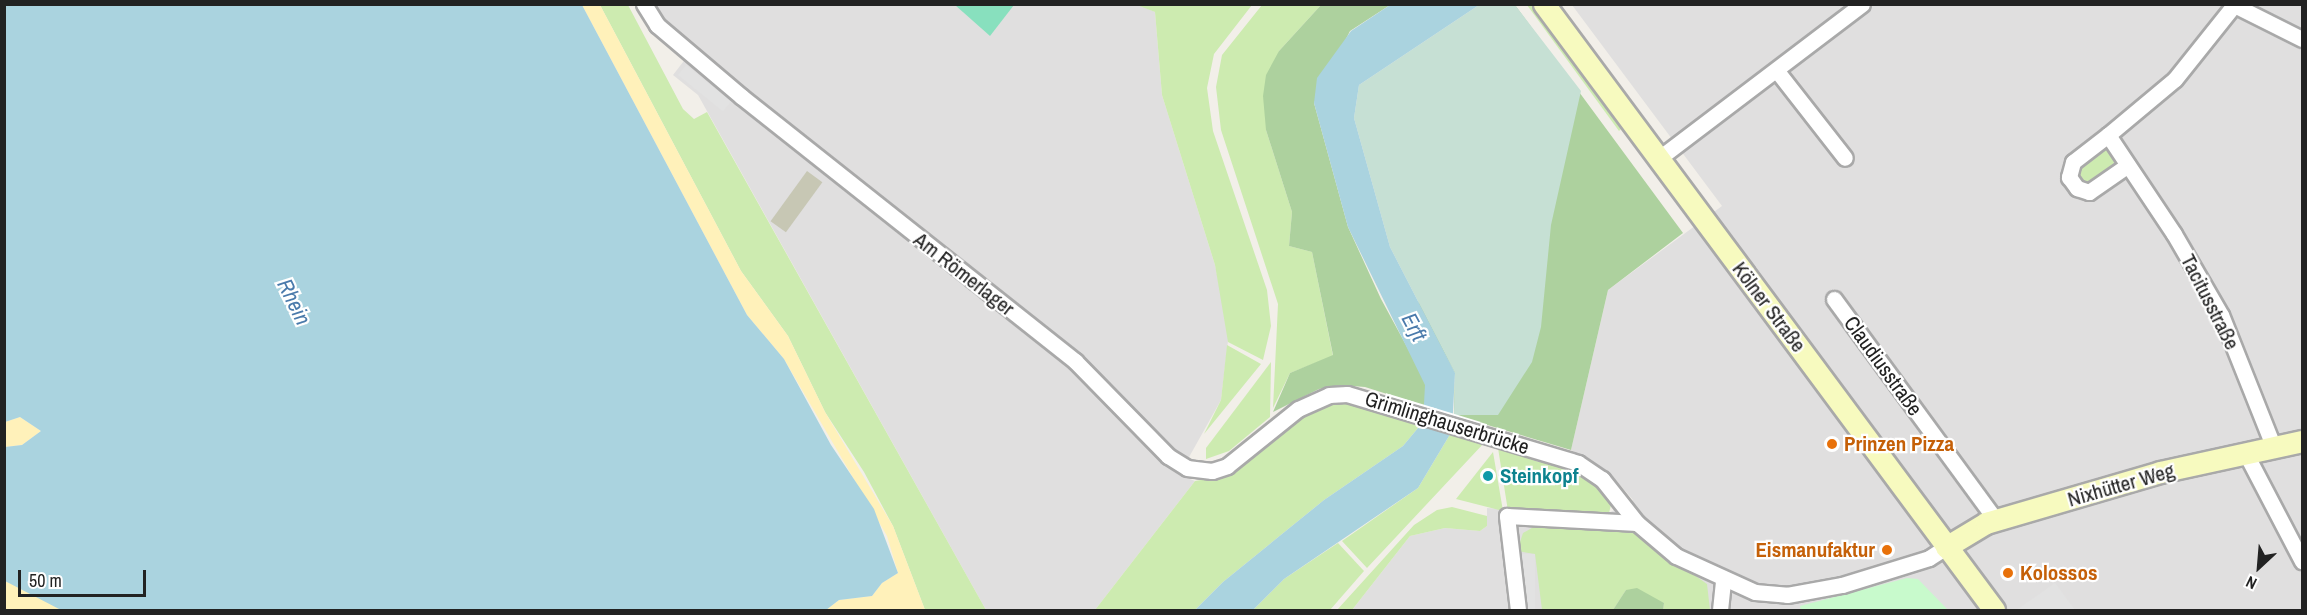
<!DOCTYPE html>
<meta charset="utf-8">
<style>
body{margin:0}
#map{position:relative;width:2307px;height:615px;overflow:hidden;background:#f2efe9;font-family:"Archivo Narrow",sans-serif}
div>[style]{position:absolute}
.residential>*{inset:0;background:#e0dfdf}
.construction>*{inset:0;background:#c7c7b4;transform-origin:0 0}
.grass>*{inset:0;background:#cdebb0}
.forest>*{inset:0;background:#add19e}
.wetland>*{inset:0;background:#c6e0d4}
.sand>*{inset:0;background:#fff1ba}
.park>*{inset:0;background:#c8facc}
.pitch>*{inset:0;background:#88e0be}
.parking>*{inset:0;background:#e2e2e2;transform-origin:0 0}
.water>*{inset:0;background:#aad3df}
.pier>*{inset:0;background:#fff;transform-origin:0 0}
.roads{filter:drop-shadow(2px 0 #a9a9a9) drop-shadow(-2px 0 #a9a9a9) drop-shadow(0 2px #a9a9a9) drop-shadow(0 -2px #a9a9a9)}
.street>*{height:15px;margin:-7.5px;padding:0 7.5px;transform-origin:7.5px;border-radius:7.5px;background:#fff}
.secondary>*{height:21px;margin:-10.5px;padding:0 10.5px;transform-origin:10.5px;border-radius:10.5px;background:#f7fabf}
.dots>*{width:16px;height:16px;translate:-50% -50%;box-sizing:border-box;border:3px solid #fff;border-radius:50%}
span{translate:-50% -50%;white-space:nowrap;text-align:center;line-height:1.15;-webkit-text-stroke:4.5px #fff;paint-order:stroke}
.street-label{font-size:21px;color:#222}
.food-label{font-size:21px;color:#c56008;font-weight:700}
.left{translate:0 -50%;text-align:left}
.right{translate:-100% -50%;text-align:right}
.culture-label{font-size:21px;color:#0d838f;font-weight:700}
.water-label{font-size:22px;color:#4a7aab;font-style:italic}
.frame{position:absolute;inset:0;border:6px solid #222;pointer-events:none}
.north{position:absolute;left:2229px;top:537px;width:60px;height:60px;-webkit-text-stroke:4px #fff;paint-order:stroke;rotate:206deg;font-size:16px;font-weight:700;line-height:24px;text-align:center;color:#222}
.north::after{content:'';display:block;margin:auto;width:21px;height:27px;background:#222;clip-path:polygon(50% 0,100% 100%,50% 72%,0 100%)}
.scale{position:absolute;left:18px;top:570px;width:128px;height:27px;box-sizing:border-box;border:3px solid #222;border-top:0;padding-left:8px;font-size:18px;line-height:21px;white-space:nowrap;color:#222;-webkit-text-stroke:4px #fff;paint-order:stroke}
</style>
<div id="map">
<div class="residential">
<i style="clip-path:polygon(1137px 4px,1155px 12px,1162px 95px,1215px 265px,1229px 332px,1221px 400px,1179px 475px,1195px 481px,1095px 610px,986px 610px,698px 95px,673px 75px,690px 53px,644px 5px)"></i>
<i style="clip-path:polygon(1572px 5px,2302px 5px,2302px 610px,1352px 610px,1410px 536px,1445px 528px,1480px 531px,1487px 526px,1487px 508px,1603px 516px,1633px 500px,1608px 471px,1571px 450px,1608px 290px,1722px 206px)"></i>
</div>
<div class="construction">
<i style="left:807px;top:171px;width:19px;height:62px;rotate:36deg"></i>
</div>
<div class="grass">
<i style="clip-path:polygon(600px 5px,628px 5px,683px 109px,694px 119px,707px 112px,986px 610px,925px 610px,893px 526px,864px 472px,825px 412px,788px 336px,741px 271px)"></i>
<i style="clip-path:polygon(1137px 5px,1252px 5px,1214px 54px,1207px 88px,1213px 131px,1267px 290px,1271px 326px,1263px 360px,1228px 342px,1215px 265px,1162px 95px,1155px 12px)"></i>
<i style="clip-path:polygon(1262px 5px,1321px 5px,1279px 51px,1266px 130px,1292px 212px,1289px 246px,1312px 252px,1333px 356px,1290px 373px,1273px 408px,1278px 304px,1221px 130px,1216px 87px,1222px 55px)"></i>
<i style="clip-path:polygon(1527px 5px,1533px 5px,1621px 129px,1619px 131px)"></i>
<i style="clip-path:polygon(2103px 147px,2113px 154px,2114px 163px,2090px 182px,2080px 181px,2077px 164px)"></i>
<i style="clip-path:polygon(1227px 345px,1261px 364px,1204px 434px,1221px 400px)"></i>
<i style="clip-path:polygon(1271px 362px,1270px 417px,1229px 451px,1206px 459px,1206px 448px)"></i>
<i style="clip-path:polygon(1341px 401px,1423px 422px,1403px 446px,1324px 500px,1223px 582px,1195px 610px,1095px 610px,1195px 481px,1231px 475px,1301px 415px)"></i>
<i style="clip-path:polygon(1452px 431px,1484px 443px,1367px 568px,1342px 541px,1418px 488px)"></i>
<i style="clip-path:polygon(1498px 448px,1539px 462px,1546px 459px,1591px 479px,1612px 501px,1609px 513px,1508px 511px)"></i>
<i style="clip-path:polygon(1493px 452px,1503px 511px,1456px 499px)"></i>
<i style="clip-path:polygon(1452px 507px,1487px 516px,1487px 526px,1480px 531px,1445px 528px,1410px 536px,1352px 610px,1337px 610px,1414px 525px,1437px 510px)"></i>
<i style="clip-path:polygon(1537px 525px,1635px 533px,1707px 584px,1710px 610px,1663px 610px,1664px 603px,1626px 590px,1613px 610px,1542px 610px,1535px 554px,1517px 551px,1523px 533px)"></i>
<i style="clip-path:polygon(1338px 543px,1364px 571px,1330px 610px,1253px 610px,1284px 579px)"></i>
</div>
<div class="forest">
<i style="clip-path:polygon(1321px 5px,1390px 5px,1350px 31px,1314px 103px,1348px 227px,1381px 299px,1419px 369px,1426px 385px,1425px 406px,1365px 387px,1340px 385px,1319px 389px,1273px 412px,1290px 373px,1333px 355px,1312px 252px,1289px 246px,1292px 212px,1266px 130px,1263px 96px,1266px 75px,1279px 51px)"></i>
<i style="clip-path:polygon(1479px 5px,1515px 5px,1683px 233px,1608px 290px,1571px 450px,1454px 415px,1455px 373px,1418px 305px)"></i>
<i style="clip-path:polygon(1637px 588px,1664px 603px,1663px 610px,1613px 610px,1626px 590px)"></i>
</div>
<div class="wetland">
<i style="clip-path:polygon(1479px 5px,1515px 5px,1581px 91px,1551px 225px,1541px 327px,1532px 362px,1498px 415px,1454px 415px,1455px 373px,1390px 247px,1354px 118px,1359px 85px)"></i>
</div>
<div class="sand">
<i style="clip-path:polygon(582px 5px,600px 5px,741px 271px,788px 336px,825px 412px,893px 526px,925px 610px,826px 610px,839px 600px,872px 596px,882px 583px,898px 573px,887px 536px,784px 359px,747px 315px)"></i>
<i style="clip-path:polygon(20px 417px,41px 431px,22px 445px,5px 447px,5px 422px)"></i>
<i style="clip-path:polygon(4px 581px,25px 589px,61px 610px,5px 610px)"></i>
</div>
<div class="park">
<i style="clip-path:polygon(1907px 578px,1918px 579px,1948px 610px,1801px 610px,1800px 606px)"></i>
</div>
<div class="pitch">
<i style="clip-path:polygon(955px 5px,1014px 5px,990px 36px)"></i>
</div>
<div class="parking">
<i style="left:686px;top:65px;width:58px;height:13px;rotate:39deg"></i>
<i style="left:1520px;top:554px;width:15px;height:56px"></i>
<i style="clip-path:polygon(2055px 583px,2075px 610px,2019px 610px,2018px 609px)"></i>
</div>
<div class="water">
<i style="clip-path:polygon(5px 4px,582px 5px,747px 315px,784px 359px,831px 445px,874px 509px,898px 573px,882px 583px,872px 596px,839px 600px,826px 610px,61px 610px,5px 581px,5px 447px,22px 445px,41px 431px,20px 417px,5px 422px)"></i>
<i style="clip-path:polygon(1390px 5px,1479px 5px,1359px 85px,1354px 118px,1390px 247px,1455px 373px,1452px 431px,1418px 488px,1284px 579px,1253px 610px,1195px 610px,1223px 582px,1324px 500px,1403px 446px,1423px 422px,1425px 385px,1348px 227px,1314px 103px,1317px 78px,1351px 31px)"></i>
</div>
<div class="pier">
<i style="left:1389px;top:394px;width:96px;height:17px;rotate:17deg"></i>
</div>
<div class="roads">
<div class="street">
<i style="left:644px;top:4px;width:25px;rotate:58deg"></i>
<i style="left:657px;top:25px;width:111px;rotate:40.3deg"></i>
<i style="left:742px;top:97px;width:425px;rotate:38.4deg"></i>
<i style="left:1075px;top:361px;width:133px;rotate:45.6deg"></i>
<i style="left:1168px;top:456px;width:22px;rotate:32deg"></i>
<i style="left:1187px;top:468px;width:25px;rotate:7deg"></i>
<i style="left:1212px;top:471px;width:16px;rotate:-18deg"></i>
<i style="left:1227px;top:466px;width:91px;rotate:-38.8deg"></i>
<i style="left:1298px;top:409px;width:34px;rotate:-24deg"></i>
<i style="left:1329px;top:395px;width:18px;rotate:-3deg"></i>
<i style="left:1347px;top:394px;width:241px;rotate:16.6deg"></i>
<i style="left:1578px;top:463px;width:29px;rotate:34deg"></i>
<i style="left:1602px;top:479px;width:56px;rotate:51.5deg"></i>
<i style="left:1637px;top:523px;width:51px;rotate:40.2deg"></i>
<i style="left:1676px;top:556px;width:87px;rotate:24.5deg"></i>
<i style="left:1755px;top:592px;width:32px;rotate:5deg"></i>
<i style="left:1787px;top:595px;width:56px;rotate:-10.3deg"></i>
<i style="left:1842px;top:585px;width:91px;rotate:-17.2deg"></i>
<i style="left:1929px;top:558px;width:20px;rotate:-33deg"></i>
<i style="left:1777px;top:71px;width:110px;rotate:52deg"></i>
<i style="left:2108px;top:135px;width:44px;rotate:142.4deg"></i>
<i style="left:2073px;top:162px;width:16px;rotate:105deg"></i>
<i style="left:2069px;top:177px;width:14px;rotate:54deg"></i>
<i style="left:2077px;top:188px;width:13px;rotate:18deg"></i>
<i style="left:2089px;top:192px;width:47px;rotate:-34.7deg"></i>
<i style="left:1658px;top:159px;width:256px;rotate:-37.2deg"></i>
<i style="left:1834px;top:299px;width:274px;rotate:53.8deg"></i>
<i style="left:2274px;top:448px;width:143px;rotate:-111.7deg"></i>
<i style="left:2221px;top:315px;width:94px;rotate:-120.1deg"></i>
<i style="left:2174px;top:234px;width:119px;rotate:-123.7deg"></i>
<i style="left:2108px;top:135px;width:87px;rotate:-39.9deg"></i>
<i style="left:2175px;top:79px;width:95px;rotate:-51.4deg"></i>
<i style="left:2234px;top:5px;width:76px;rotate:26.6deg"></i>
<i style="left:2246px;top:454px;width:121px;rotate:62.4deg"></i>
<i style="left:1518px;top:610px;width:95px;rotate:-96.7deg"></i>
<i style="left:1507px;top:516px;width:130px;rotate:3.1deg"></i>
<i style="left:1720px;top:610px;width:29px;rotate:-84deg"></i>
</div>
<div class="secondary">
<i style="left:1544px;top:4px;width:755px;rotate:53.4deg"></i>
<i style="left:1946px;top:547px;width:47px;rotate:-31deg"></i>
<i style="left:1986px;top:523px;width:181px;rotate:-16.3deg"></i>
<i style="left:2160px;top:472px;width:145px;rotate:-12.3deg"></i>
</div>
</div>
<div class="dots">
<i style="left:1832px;top:444px;background:#e8710a"></i>
<i style="left:1488px;top:476px;background:#0f9aa8"></i>
<i style="left:1887px;top:550px;background:#e8710a"></i>
<i style="left:2008px;top:573px;background:#e8710a"></i>
</div>
<div class="street-label">
<span style="left:964px;top:274px;rotate:38deg">Am Römerlager</span>
<span style="left:2210px;top:302px;rotate:63deg">Tacitusstraße</span>
<span style="left:1769px;top:307px;rotate:53deg">Kölner Straße</span>
<span style="left:1883px;top:366px;rotate:54deg">Claudiusstraße</span>
<span style="left:1447px;top:423px;rotate:17deg">Grimlinghauserbrücke</span>
<span style="left:2121px;top:485px;rotate:-16deg">Nixhütter Weg</span>
</div>
<div class="food-label">
<span class="left" style="left:1844px;top:444px">Prinzen Pizza</span>
<span class="right" style="left:1875px;top:550px">Eismanufaktur</span>
<span class="left" style="left:2020px;top:573px">Kolossos</span>
</div>
<div class="culture-label">
<span class="left" style="left:1500px;top:476px">Steinkopf</span>
</div>
<div class="water-label">
<span style="left:294px;top:302px;rotate:64deg">Rhein</span>
<span style="left:1414px;top:327px;rotate:62deg">Erft</span>
</div>
<div class="frame"></div>
<div class="north">N</div>
<div class="scale">50 m</div>
</div>
